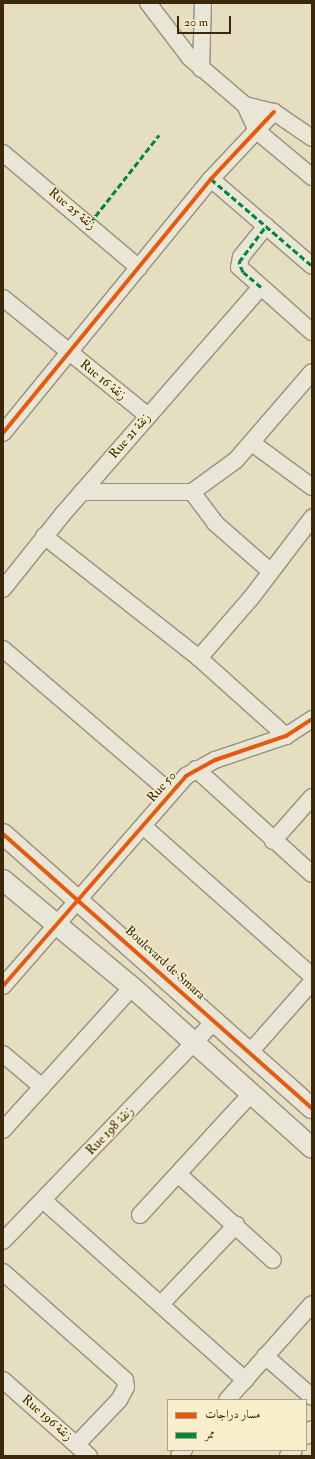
<!DOCTYPE html>
<meta charset="utf-8">
<style>
body{margin:0}
#map{position:relative;width:315px;height:1459px;overflow:hidden;background:#e5dec1;font-family:"IM FELL Double Pica",Amiri,serif}
div>[style]{position:absolute}
.roads{filter:drop-shadow(1px 0 #97907d) drop-shadow(-1px 0 #97907d) drop-shadow(0 1px #97907d) drop-shadow(0 -1px #97907d)}
.minor>*{height:16px;margin:-8px;padding:0 8px;transform-origin:8px;border-radius:8px;background:#e9e6d7}
.tertiary>*{height:20px;margin:-10px;padding:0 10px;transform-origin:10px;border-radius:10px;background:#e9e6d7}
.quiet>*{height:3px;margin-top:-1.5px;transform-origin:0;background:repeating-linear-gradient(90deg,#00873e 0 6px,transparent 0 9px)}
.cycleway>*{height:4px;margin:-2px;padding:0 2px;transform-origin:2px;border-radius:2px;background:#e8590c}
span{translate:-50% -50%;white-space:nowrap;text-align:center;line-height:1.15;-webkit-text-stroke:3px #f8efcd;paint-order:stroke}
.street-label{font-size:13px;color:#3b2709}
.frame{position:absolute;inset:0;border:4px solid #3b2709;pointer-events:none}
.legend{position:absolute;left:167px;top:1399px;width:140px;height:52px;box-sizing:border-box;background:#f8efcd;border:1px solid #ac9f7f;margin:0;padding:5px 7px;list-style:none;font-size:12px;color:#3b2709}
.legend li{display:flex;align-items:center;gap:8px;height:20px}
.legend b{width:20px;border:1px solid #ac9f7f}
.scale{position:absolute;left:177px;top:16px;width:54px;height:18px;box-sizing:border-box;border:2px solid #3b2709;border-top:0;padding-left:5px;font-size:12px;line-height:14px;white-space:nowrap;color:#3b2709;-webkit-text-stroke:3px #f8efcd;paint-order:stroke}
</style>
<div id="map">
<div class="roads">
<div class="minor">
<i style="left:148px;top:3px;width:69px;rotate:52.6deg"></i>
<i style="left:190px;top:58px;width:72px;rotate:40.5deg"></i>
<i style="left:245px;top:105px;width:29px;rotate:65deg"></i>
<i style="left:257px;top:131px;width:72px;rotate:39.9deg"></i>
<i style="left:201px;top:69px;width:66px;rotate:-88.3deg"></i>
<i style="left:245px;top:105px;width:30px;rotate:14deg"></i>
<i style="left:274px;top:112px;width:46px;rotate:34.4deg"></i>
<i style="left:3px;top:153px;width:178px;rotate:40.2deg"></i>
<i style="left:211px;top:179px;width:133px;rotate:40.7deg"></i>
<i style="left:266px;top:226px;width:40px;rotate:129deg"></i>
<i style="left:241px;top:257px;width:10px;rotate:101deg"></i>
<i style="left:239px;top:267px;width:98px;rotate:41.7deg"></i>
<i style="left:3px;top:298px;width:187px;rotate:39.1deg"></i>
<i style="left:3px;top:433px;width:328px;rotate:-50.7deg"></i>
<i style="left:211px;top:179px;width:92px;rotate:-46.8deg"></i>
<i style="left:252px;top:443px;width:74px;rotate:36.3deg"></i>
<i style="left:82px;top:492px;width:110px"></i>
<i style="left:192px;top:492px;width:39px;rotate:53deg"></i>
<i style="left:215px;top:523px;width:73px;rotate:41.1deg"></i>
<i style="left:192px;top:492px;width:54px;rotate:-36deg"></i>
<i style="left:236px;top:460px;width:116px;rotate:-49.2deg"></i>
<i style="left:44px;top:536px;width:197px;rotate:38.2deg"></i>
<i style="left:199px;top:658px;width:117px;rotate:41.9deg"></i>
<i style="left:3px;top:589px;width:95px;rotate:-51.4deg"></i>
<i style="left:62px;top:515px;width:303px;rotate:-48.9deg"></i>
<i style="left:3px;top:649px;width:220px;rotate:40.6deg"></i>
<i style="left:199px;top:658px;width:79px;rotate:-49.1deg"></i>
<i style="left:251px;top:598px;width:101px;rotate:-52.7deg"></i>
<i style="left:196px;top:769px;width:156px;rotate:42.2deg"></i>
<i style="left:143px;top:826px;width:226px;rotate:41.6deg"></i>
<i style="left:273px;top:841px;width:59px;rotate:-48.4deg"></i>
<i style="left:3px;top:986px;width:279px;rotate:-48.9deg"></i>
<i style="left:186px;top:776px;width:33px;rotate:-29deg"></i>
<i style="left:215px;top:760px;width:75px;rotate:-18.7deg"></i>
<i style="left:286px;top:736px;width:31px;rotate:-33deg"></i>
<i style="left:250px;top:1052px;width:94px;rotate:-48.5deg"></i>
<i style="left:3px;top:1054px;width:51px;rotate:40.2deg"></i>
<i style="left:3px;top:1130px;width:193px;rotate:-47.9deg"></i>
<i style="left:178px;top:1174px;width:128px;rotate:42.2deg"></i>
<i style="left:43px;top:1200px;width:271px;rotate:41.7deg"></i>
<i style="left:140px;top:1215px;width:164px;rotate:-47.5deg"></i>
<i style="left:3px;top:1241px;width:306px;rotate:-46.1deg"></i>
<i style="left:3px;top:1272px;width:163px;rotate:41.5deg"></i>
<i style="left:125px;top:1380px;width:7px;rotate:82deg"></i>
<i style="left:126px;top:1387px;width:15px;rotate:118deg"></i>
<i style="left:119px;top:1400px;width:61px;rotate:133.7deg"></i>
<i style="left:162px;top:1303px;width:108px;rotate:-46.5deg"></i>
<i style="left:265px;top:1356px;width:62px;rotate:41.1deg"></i>
<i style="left:3px;top:1380px;width:115px;rotate:41.5deg"></i>
<i style="left:227px;top:1400px;width:128px;rotate:-48.5deg"></i>
<i style="left:306px;top:1436px;width:9px;rotate:-49deg"></i>
<i style="left:179px;top:1456px;width:8px;rotate:-50deg"></i>
<i style="left:288px;top:1456px;width:8px;rotate:-45deg"></i>
</div>
<div class="tertiary">
<i style="left:3px;top:834px;width:413px;rotate:41.6deg"></i>
<i style="left:3px;top:880px;width:168px;rotate:39.7deg"></i>
<i style="left:132px;top:987px;width:241px;rotate:41.8deg"></i>
</div>
</div>
<div class="quiet">
<i style="left:211px;top:179px;width:133px;rotate:40.7deg"></i>
<i style="left:90px;top:223px;width:112px;rotate:-51.9deg"></i>
<i style="left:261px;top:287px;width:23px;rotate:-140deg"></i>
<i style="left:243px;top:272px;width:11px;rotate:-112deg"></i>
<i style="left:239px;top:262px;width:45px;rotate:-53.1deg"></i>
</div>
<div class="cycleway">
<i style="left:3px;top:433px;width:328px;rotate:-50.7deg"></i>
<i style="left:211px;top:179px;width:92px;rotate:-46.8deg"></i>
<i style="left:3px;top:834px;width:413px;rotate:41.6deg"></i>
<i style="left:3px;top:986px;width:279px;rotate:-48.9deg"></i>
<i style="left:186px;top:776px;width:33px;rotate:-29deg"></i>
<i style="left:215px;top:760px;width:75px;rotate:-18.7deg"></i>
<i style="left:286px;top:736px;width:31px;rotate:-33deg"></i>
</div>
<div class="street-label">
<span style="left:72px;top:209px;rotate:40deg">Rue 25 زنقة</span>
<span style="left:103px;top:380px;rotate:39deg">Rue 16 زنقة</span>
<span style="left:130px;top:436px;rotate:-49deg">Rue 21 زنقة</span>
<span style="left:162px;top:787px;rotate:-48deg">Rue 50</span>
<span style="left:165px;top:963px;rotate:42deg">Boulevard de Smara</span>
<span style="left:110px;top:1131px;rotate:-46deg">Rue 198 زنقة</span>
<span style="left:47px;top:1418px;rotate:41deg">Rue 196 زنقة</span>
</div>
<div class="frame"></div>
<ul class="legend">
<li><b style="height:5px;background:#e8590c"></b>مسار دراجات</li>
<li><b style="height:5px;background:#00873e"></b>ممر</li>
</ul>
<div class="scale">20 m</div>
</div>
